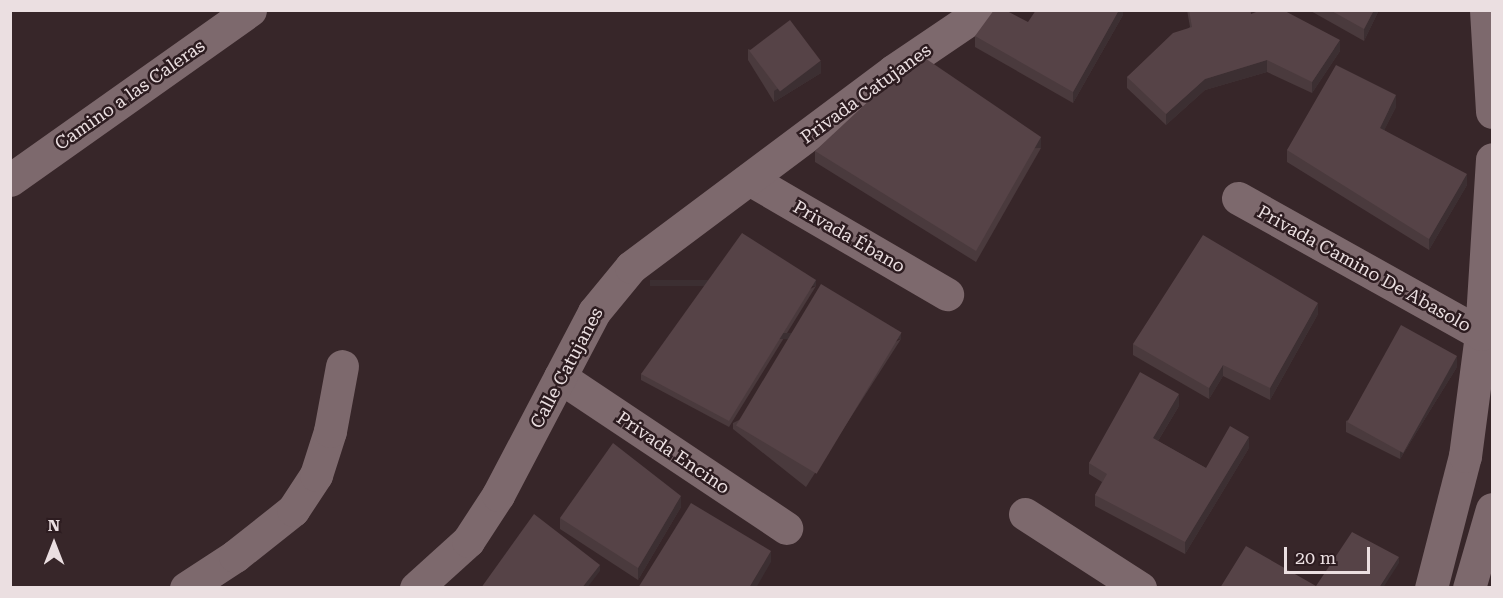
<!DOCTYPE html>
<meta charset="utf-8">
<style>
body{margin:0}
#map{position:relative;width:1503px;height:598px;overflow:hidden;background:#372629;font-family:"Roboto Serif",serif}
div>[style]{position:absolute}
.minor>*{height:33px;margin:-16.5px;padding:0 16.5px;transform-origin:16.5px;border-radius:16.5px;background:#7d696d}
.tertiary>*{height:33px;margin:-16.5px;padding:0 16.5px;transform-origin:16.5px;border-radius:16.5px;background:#7d696d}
.wall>*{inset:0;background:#4a3a3d}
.shaded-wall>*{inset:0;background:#3c2f32;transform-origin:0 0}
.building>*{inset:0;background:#564347;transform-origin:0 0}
span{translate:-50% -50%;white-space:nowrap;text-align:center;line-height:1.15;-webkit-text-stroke:5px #2d1c20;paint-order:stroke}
.street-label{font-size:18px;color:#ebdfe1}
.frame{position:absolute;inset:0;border:12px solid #ebdfe1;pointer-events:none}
.north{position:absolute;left:24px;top:514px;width:60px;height:60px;-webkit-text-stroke:4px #2d1c20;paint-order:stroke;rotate:0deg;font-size:16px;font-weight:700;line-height:24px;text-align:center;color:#ebdfe1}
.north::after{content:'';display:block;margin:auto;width:21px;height:27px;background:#ebdfe1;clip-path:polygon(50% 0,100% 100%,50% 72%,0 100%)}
.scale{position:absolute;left:1284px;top:547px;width:86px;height:27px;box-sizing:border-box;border:3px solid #ebdfe1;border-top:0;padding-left:8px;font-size:18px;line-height:21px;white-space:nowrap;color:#ebdfe1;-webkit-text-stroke:4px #2d1c20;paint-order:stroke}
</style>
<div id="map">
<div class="minor">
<i style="left:10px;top:180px;width:294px;rotate:-35.3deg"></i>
<i style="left:751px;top:180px;width:227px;rotate:30.2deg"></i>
<i style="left:1238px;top:198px;width:278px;rotate:29.2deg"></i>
<i style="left:1481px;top:334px;width:11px;rotate:10deg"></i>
<i style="left:560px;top:377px;width:272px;rotate:33.7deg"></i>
<i style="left:1025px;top:514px;width:137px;rotate:32.8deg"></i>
<i style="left:186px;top:588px;width:59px;rotate:-33.1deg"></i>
<i style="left:235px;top:556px;width:74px;rotate:-38.4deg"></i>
<i style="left:293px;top:510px;width:42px;rotate:-56.7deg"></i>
<i style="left:316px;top:475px;width:46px;rotate:-72.3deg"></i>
<i style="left:330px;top:431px;width:66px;rotate:-79.5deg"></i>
<i style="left:416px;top:588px;width:70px;rotate:-42.1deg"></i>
<i style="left:468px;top:541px;width:55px;rotate:-56.9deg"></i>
<i style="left:498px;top:495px;width:207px;rotate:-62.3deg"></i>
<i style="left:594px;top:312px;width:58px;rotate:-50.6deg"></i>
<i style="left:631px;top:267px;width:327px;rotate:-36.8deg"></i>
<i style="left:893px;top:71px;width:109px;rotate:-34.1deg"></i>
</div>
<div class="tertiary">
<i style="left:1486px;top:10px;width:102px;rotate:86.6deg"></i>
<i style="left:1431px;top:588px;width:136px;rotate:-75.6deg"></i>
<i style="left:1465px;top:456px;width:123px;rotate:-82.5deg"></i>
<i style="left:1481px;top:334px;width:175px;rotate:-86.4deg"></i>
<i style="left:1469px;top:588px;width:82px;rotate:-73.8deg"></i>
</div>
<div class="wall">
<i style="clip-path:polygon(1123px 10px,1123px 15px,1073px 103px,975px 47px,975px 36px,1028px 22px)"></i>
<i style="clip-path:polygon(1187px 10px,1250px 10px,1251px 14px,1340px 51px,1312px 93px,1267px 72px,1205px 90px,1166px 125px,1127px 88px,1127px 77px,1190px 27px)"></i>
<i style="clip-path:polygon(1309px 10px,1379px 10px,1364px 41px)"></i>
<i style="clip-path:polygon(748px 49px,821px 73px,774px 102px,748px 60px)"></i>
<i style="clip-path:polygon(1396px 107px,1384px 130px,1467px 185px,1429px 250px,1287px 162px,1287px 150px)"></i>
<i style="clip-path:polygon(1041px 148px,976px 262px,815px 162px,815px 151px)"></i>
<i style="clip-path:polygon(816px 286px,729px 427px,641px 380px,641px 374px)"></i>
<i style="clip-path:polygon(1318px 314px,1270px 400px,1223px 376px,1209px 399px,1133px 355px,1133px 344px)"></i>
<i style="clip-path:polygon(901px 339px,806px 487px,733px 429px,733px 423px)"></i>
<i style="clip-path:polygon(1457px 367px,1400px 459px,1346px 432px,1346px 421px)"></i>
<i style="clip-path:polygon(1179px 406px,1158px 441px,1206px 468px,1249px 448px,1185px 554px,1095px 506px,1095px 495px,1102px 482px,1089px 474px,1089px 463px)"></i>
<i style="clip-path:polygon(681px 507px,638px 580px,560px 529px,560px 518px)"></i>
</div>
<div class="shaded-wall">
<i style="clip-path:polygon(1119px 10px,1123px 10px,1123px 15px,1073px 103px,1073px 92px)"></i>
<i style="clip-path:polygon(1374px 10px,1379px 10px,1364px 41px,1364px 29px)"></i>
<i style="clip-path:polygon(1340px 40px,1340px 51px,1312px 93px,1312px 82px)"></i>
<i style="clip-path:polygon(1267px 60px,1267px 72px,1205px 90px,1166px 125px,1166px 114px,1205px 79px)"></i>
<i style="clip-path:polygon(821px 61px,821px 73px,774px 102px,774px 91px)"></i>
<i style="clip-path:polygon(1396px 95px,1396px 107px,1380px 139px,1380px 128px)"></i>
<i style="left:1041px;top:137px;width:11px;height:131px;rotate:90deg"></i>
<i style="clip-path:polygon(1467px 174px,1467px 185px,1429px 250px,1429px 239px)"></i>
<i style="left:816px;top:280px;width:6px;height:166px;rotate:90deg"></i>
<i style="clip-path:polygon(1318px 303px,1318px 314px,1270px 400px,1270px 388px)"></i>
<i style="left:901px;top:333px;width:6px;height:176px;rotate:90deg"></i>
<i style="clip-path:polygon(1457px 356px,1457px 367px,1400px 459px,1400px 448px)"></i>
<i style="clip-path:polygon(1223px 365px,1223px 376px,1209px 399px,1209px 388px)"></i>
<i style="clip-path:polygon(1179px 394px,1179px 406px,1153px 449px,1153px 438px)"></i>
<i style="clip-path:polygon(1249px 437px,1249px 448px,1185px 554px,1185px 542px)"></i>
<i style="clip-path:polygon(681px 496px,681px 507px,638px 580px,638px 568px)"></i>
<i style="clip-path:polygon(771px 551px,771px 562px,756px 588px,749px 588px)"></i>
<i style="clip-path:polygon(1399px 557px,1399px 563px,1383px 588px,1379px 588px)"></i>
<i style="clip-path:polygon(600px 565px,600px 571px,587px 588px,582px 588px)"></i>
</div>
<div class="building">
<i style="clip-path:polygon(994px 10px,1005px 10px,1028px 22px,1036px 10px,1119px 10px,1073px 92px,975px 36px)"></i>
<i style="clip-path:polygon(1189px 10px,1250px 10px,1251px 14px,1261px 10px,1283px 10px,1340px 40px,1312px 82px,1267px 60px,1205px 79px,1166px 114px,1127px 77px,1173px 33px,1192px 27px)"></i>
<i style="clip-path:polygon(1330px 10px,1374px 10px,1364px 29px)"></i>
<i style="left:790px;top:20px;width:51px;height:51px;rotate:53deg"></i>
<i style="clip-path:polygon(919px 54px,1041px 137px,976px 251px,815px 151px)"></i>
<i style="clip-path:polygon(1336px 65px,1396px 95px,1380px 128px,1467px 174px,1429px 239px,1287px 150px)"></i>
<i style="clip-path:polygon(742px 233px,816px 280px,729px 421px,641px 374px)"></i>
<i style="clip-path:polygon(1203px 235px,1318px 303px,1270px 388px,1223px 365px,1209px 388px,1133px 344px)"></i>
<i style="left:821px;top:284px;width:94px;height:165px;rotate:31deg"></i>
<i style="left:1401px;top:325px;width:64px;height:111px;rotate:29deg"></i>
<i style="clip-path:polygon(1140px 372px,1179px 394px,1153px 438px,1206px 468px,1230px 426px,1249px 437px,1185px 542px,1095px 495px,1107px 474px,1089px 463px)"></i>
<i style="clip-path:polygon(613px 443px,681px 496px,638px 568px,560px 518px)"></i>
<i style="clip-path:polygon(691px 503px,771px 551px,749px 588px,638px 588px)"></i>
<i style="clip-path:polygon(534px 514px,600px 565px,582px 588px,481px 588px)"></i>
<i style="clip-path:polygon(1352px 532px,1399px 557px,1379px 588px,1220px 588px,1246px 546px,1316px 586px)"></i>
</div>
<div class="street-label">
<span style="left:866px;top:94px;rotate:-36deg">Privada Catujanes</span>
<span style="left:130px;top:95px;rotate:-35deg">Camino a las Caleras</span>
<span style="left:849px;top:237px;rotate:30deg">Privada Ébano</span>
<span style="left:1364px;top:269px;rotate:29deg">Privada Camino De Abasolo</span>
<span style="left:567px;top:368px;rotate:-62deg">Calle Catujanes</span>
<span style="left:673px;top:453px;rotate:34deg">Privada Encino</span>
</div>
<div class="frame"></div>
<div class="north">N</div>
<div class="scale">20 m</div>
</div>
